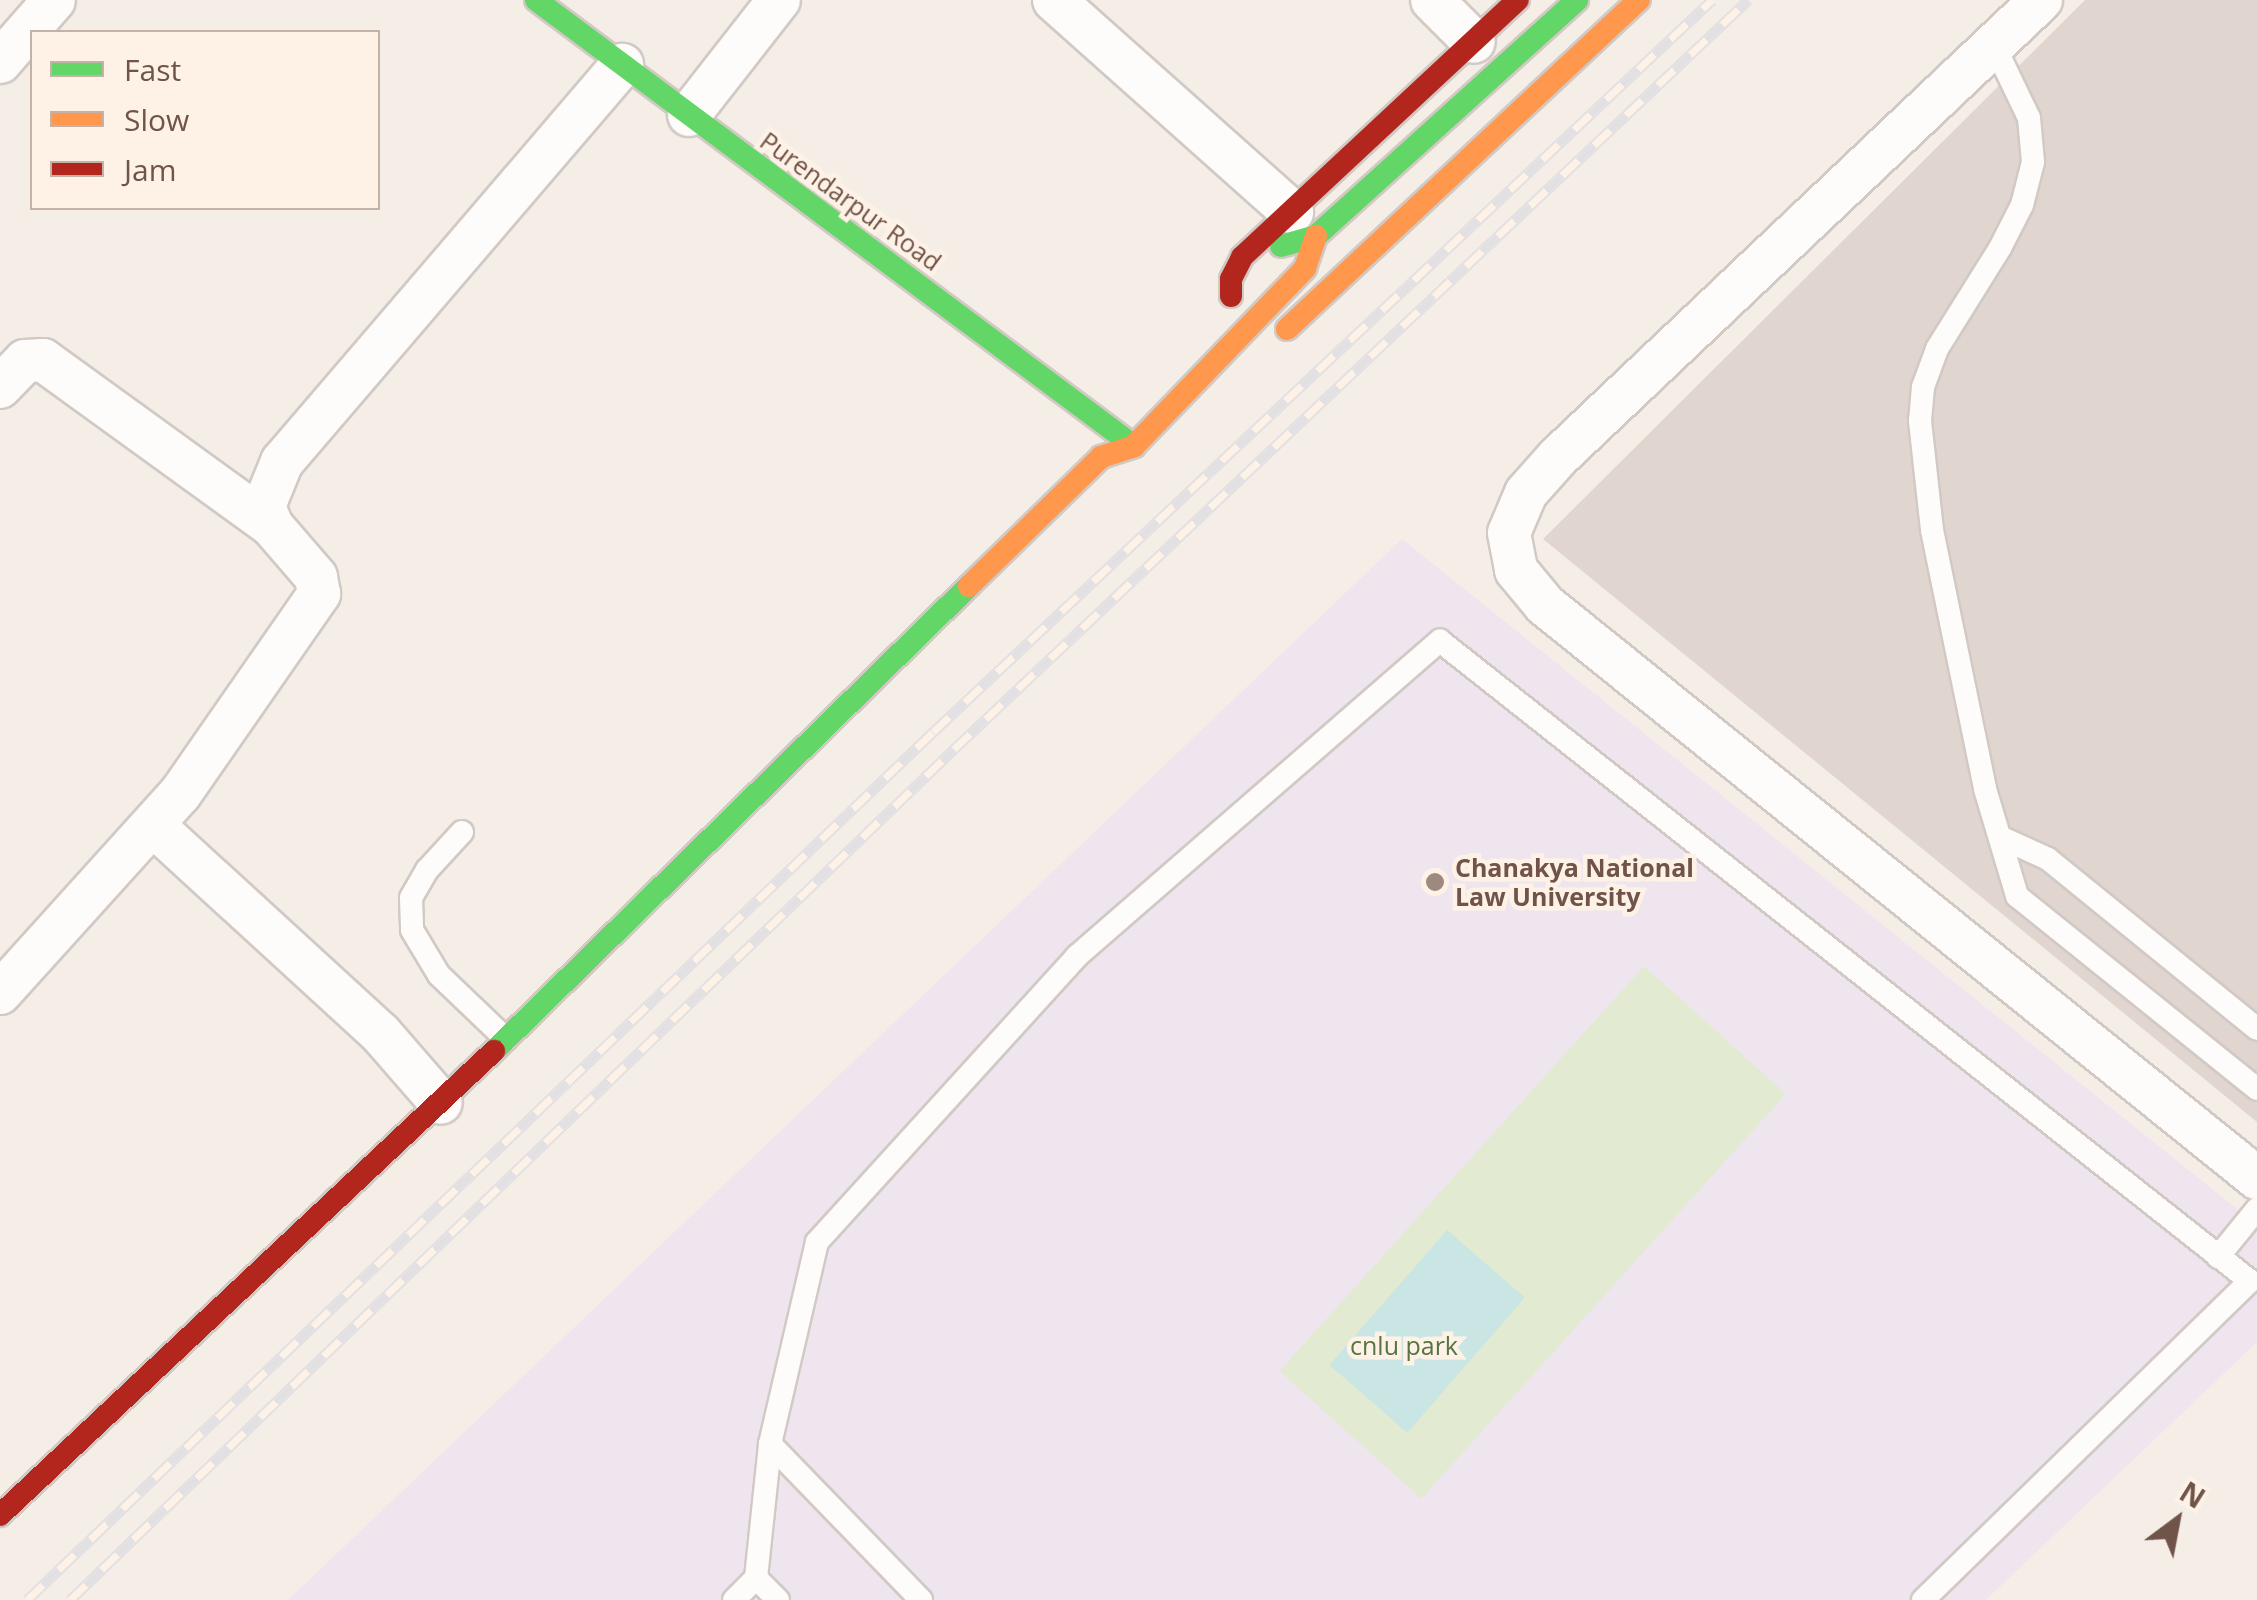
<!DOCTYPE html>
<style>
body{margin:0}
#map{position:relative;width:2257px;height:1600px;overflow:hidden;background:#f4eee7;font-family:"Open Sans",sans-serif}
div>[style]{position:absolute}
.education>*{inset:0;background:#efe5ef}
.green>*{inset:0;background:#e2ead2;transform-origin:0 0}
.water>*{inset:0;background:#c9e5e4;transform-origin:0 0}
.building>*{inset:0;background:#e0d6cf}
.roads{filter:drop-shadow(2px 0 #d2c9c4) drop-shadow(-2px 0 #d2c9c4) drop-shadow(0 2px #d2c9c4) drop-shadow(0 -2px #d2c9c4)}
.lane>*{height:22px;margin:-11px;padding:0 11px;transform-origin:11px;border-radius:11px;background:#fdfcfb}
.street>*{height:42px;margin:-21px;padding:0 21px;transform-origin:21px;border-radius:21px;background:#fdfcfb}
.fast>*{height:22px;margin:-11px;padding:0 11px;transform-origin:11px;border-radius:11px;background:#63d668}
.slow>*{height:22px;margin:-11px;padding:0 11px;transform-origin:11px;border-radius:11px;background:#ff974d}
.jam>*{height:22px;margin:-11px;padding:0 11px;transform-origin:11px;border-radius:11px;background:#b3261e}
.rail>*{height:11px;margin-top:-5.5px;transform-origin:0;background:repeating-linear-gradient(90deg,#fef2e6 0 22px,#e3e0e3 0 44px);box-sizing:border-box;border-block:2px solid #e3e0e3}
.dots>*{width:28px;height:28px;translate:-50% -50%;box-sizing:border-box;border:5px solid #fef2e6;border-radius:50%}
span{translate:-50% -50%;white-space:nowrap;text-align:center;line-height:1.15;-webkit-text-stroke:9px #fef2e6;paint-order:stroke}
.street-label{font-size:25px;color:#705349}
.poi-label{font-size:25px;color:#705349;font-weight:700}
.left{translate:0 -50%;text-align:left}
.park-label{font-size:25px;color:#567542}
.legend{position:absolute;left:30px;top:30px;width:350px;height:180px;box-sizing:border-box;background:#fef2e6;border:2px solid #c5b2a7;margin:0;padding:12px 18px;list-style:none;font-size:30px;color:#705349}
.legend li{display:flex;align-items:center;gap:20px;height:50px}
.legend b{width:50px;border:2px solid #c5b2a7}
.north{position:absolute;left:2127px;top:1470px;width:100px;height:100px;-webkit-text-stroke:8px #fef2e6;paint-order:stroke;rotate:32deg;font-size:28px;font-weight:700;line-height:40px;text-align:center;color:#705349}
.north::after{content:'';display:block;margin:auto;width:35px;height:45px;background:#705349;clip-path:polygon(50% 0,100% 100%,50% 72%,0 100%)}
</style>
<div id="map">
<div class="education">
<i style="clip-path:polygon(1402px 539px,2257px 1225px,2257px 1342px,1986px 1600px,288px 1600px)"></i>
</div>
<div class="green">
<i style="left:1644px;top:966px;width:191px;height:545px;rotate:42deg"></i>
</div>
<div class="water">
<i style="left:1447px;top:1230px;width:103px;height:179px;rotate:41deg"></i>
</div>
<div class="building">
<i style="clip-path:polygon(2085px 0,2257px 0,2257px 1122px,1543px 539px)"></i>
</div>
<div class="roads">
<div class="lane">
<i style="left:1994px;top:45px;width:81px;rotate:64.4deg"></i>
<i style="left:2029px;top:118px;width:44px;rotate:84.8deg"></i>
<i style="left:2033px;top:162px;width:44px;rotate:104.3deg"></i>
<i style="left:2022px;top:205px;width:48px;rotate:117.1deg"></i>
<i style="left:2000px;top:248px;width:119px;rotate:122deg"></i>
<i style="left:1937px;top:349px;width:40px;rotate:110.2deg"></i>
<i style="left:1923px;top:387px;width:34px;rotate:95deg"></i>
<i style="left:1920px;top:421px;width:110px;rotate:83.7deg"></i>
<i style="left:1932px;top:530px;width:264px;rotate:78.4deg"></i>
<i style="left:1985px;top:789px;width:112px;rotate:73.3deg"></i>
<i style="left:2017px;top:896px;width:308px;rotate:38.8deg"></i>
<i style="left:462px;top:832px;width:52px;rotate:132.6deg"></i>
<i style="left:427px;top:870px;width:32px;rotate:120deg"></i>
<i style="left:411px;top:898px;width:32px;rotate:88deg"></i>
<i style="left:412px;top:930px;width:52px;rotate:59deg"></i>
<i style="left:439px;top:975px;width:93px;rotate:43.7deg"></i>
<i style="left:2000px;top:837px;width:53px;rotate:24.6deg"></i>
<i style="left:2048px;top:859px;width:269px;rotate:39.1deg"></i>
<i style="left:2218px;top:1257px;width:62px;rotate:-50.9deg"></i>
<i style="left:770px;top:1444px;width:207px;rotate:-76.9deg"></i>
<i style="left:817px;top:1242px;width:387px;rotate:-47.7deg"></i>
<i style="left:1077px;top:956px;width:481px;rotate:-41deg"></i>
<i style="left:1440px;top:641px;width:1032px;rotate:38.31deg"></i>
<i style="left:2250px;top:1281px;width:457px;rotate:135.7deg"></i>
<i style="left:734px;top:1600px;width:31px;rotate:-45deg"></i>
<i style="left:778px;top:1600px;width:31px;rotate:-135deg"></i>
<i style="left:756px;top:1578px;width:135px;rotate:-84deg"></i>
<i style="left:770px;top:1444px;width:217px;rotate:45.9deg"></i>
</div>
<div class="street">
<i style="left:1054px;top:0;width:319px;rotate:41.7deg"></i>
<i style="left:1432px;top:0;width:59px;rotate:45deg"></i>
<i style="left:2041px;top:0;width:665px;rotate:136.58deg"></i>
<i style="left:1558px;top:457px;width:48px;rotate:131.6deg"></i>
<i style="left:1526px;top:493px;width:43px;rotate:113deg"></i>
<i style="left:1509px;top:533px;width:38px;rotate:79deg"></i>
<i style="left:1516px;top:570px;width:45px;rotate:50.4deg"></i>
<i style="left:1545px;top:605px;width:914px;rotate:38.83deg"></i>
<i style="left:0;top:62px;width:82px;rotate:-48.9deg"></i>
<i style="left:689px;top:115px;width:146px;rotate:-52deg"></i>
<i style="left:0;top:387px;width:36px;rotate:-46deg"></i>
<i style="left:25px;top:361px;width:18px;rotate:-3deg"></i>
<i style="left:43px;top:360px;width:283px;rotate:35.9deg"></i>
<i style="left:153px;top:825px;width:309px;rotate:42.5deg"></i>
<i style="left:381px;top:1034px;width:91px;rotate:49deg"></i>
<i style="left:0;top:993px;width:268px;rotate:-47.9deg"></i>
<i style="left:180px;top:794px;width:244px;rotate:-55.2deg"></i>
<i style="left:319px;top:594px;width:17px;rotate:-100deg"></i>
<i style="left:316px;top:577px;width:67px;rotate:-130.8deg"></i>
<i style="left:272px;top:526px;width:22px;rotate:-112deg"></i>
<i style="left:264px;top:506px;width:48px;rotate:-67.8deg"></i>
<i style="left:282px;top:462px;width:523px;rotate:-49.42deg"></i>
</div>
<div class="fast">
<i style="left:536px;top:0;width:746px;rotate:36.72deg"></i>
<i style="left:1281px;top:246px;width:36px;rotate:-16deg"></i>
<i style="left:1316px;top:236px;width:352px;rotate:-42.1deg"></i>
<i style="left:494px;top:1051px;width:665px;rotate:-44.39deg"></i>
</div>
<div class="slow">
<i style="left:1287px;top:329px;width:482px;rotate:-43.1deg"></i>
<i style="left:969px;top:586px;width:185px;rotate:-44.3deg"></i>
<i style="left:1101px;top:457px;width:35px;rotate:-18deg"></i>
<i style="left:1134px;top:446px;width:247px;rotate:-46.1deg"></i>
<i style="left:1305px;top:268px;width:34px;rotate:-71deg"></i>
</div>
<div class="jam">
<i style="left:1231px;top:296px;width:17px;rotate:-90deg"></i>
<i style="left:1231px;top:279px;width:25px;rotate:-63deg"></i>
<i style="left:1242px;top:257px;width:377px;rotate:-43deg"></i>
<i style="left:0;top:1515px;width:678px;rotate:-43.21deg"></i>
</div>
</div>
<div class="rail">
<i style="left:27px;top:1600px;width:1255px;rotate:-43.77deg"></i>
<i style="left:933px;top:732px;width:1069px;rotate:-43.22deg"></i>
<i style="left:70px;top:1600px;width:1227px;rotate:-43.91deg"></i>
<i style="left:954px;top:749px;width:1092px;rotate:-43.33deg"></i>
</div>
<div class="dots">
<i style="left:1435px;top:882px;background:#9e8980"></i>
</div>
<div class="street-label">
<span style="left:851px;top:201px;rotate:36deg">Purendarpur Road</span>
</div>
<div class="poi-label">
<span class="left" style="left:1455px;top:882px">Chanakya National<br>Law University</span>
</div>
<div class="park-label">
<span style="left:1404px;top:1345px">cnlu park</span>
</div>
<ul class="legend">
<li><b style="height:12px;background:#63d668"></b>Fast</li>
<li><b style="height:12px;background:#ff974d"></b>Slow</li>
<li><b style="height:12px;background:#b3261e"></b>Jam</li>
</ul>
<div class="north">N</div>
</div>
